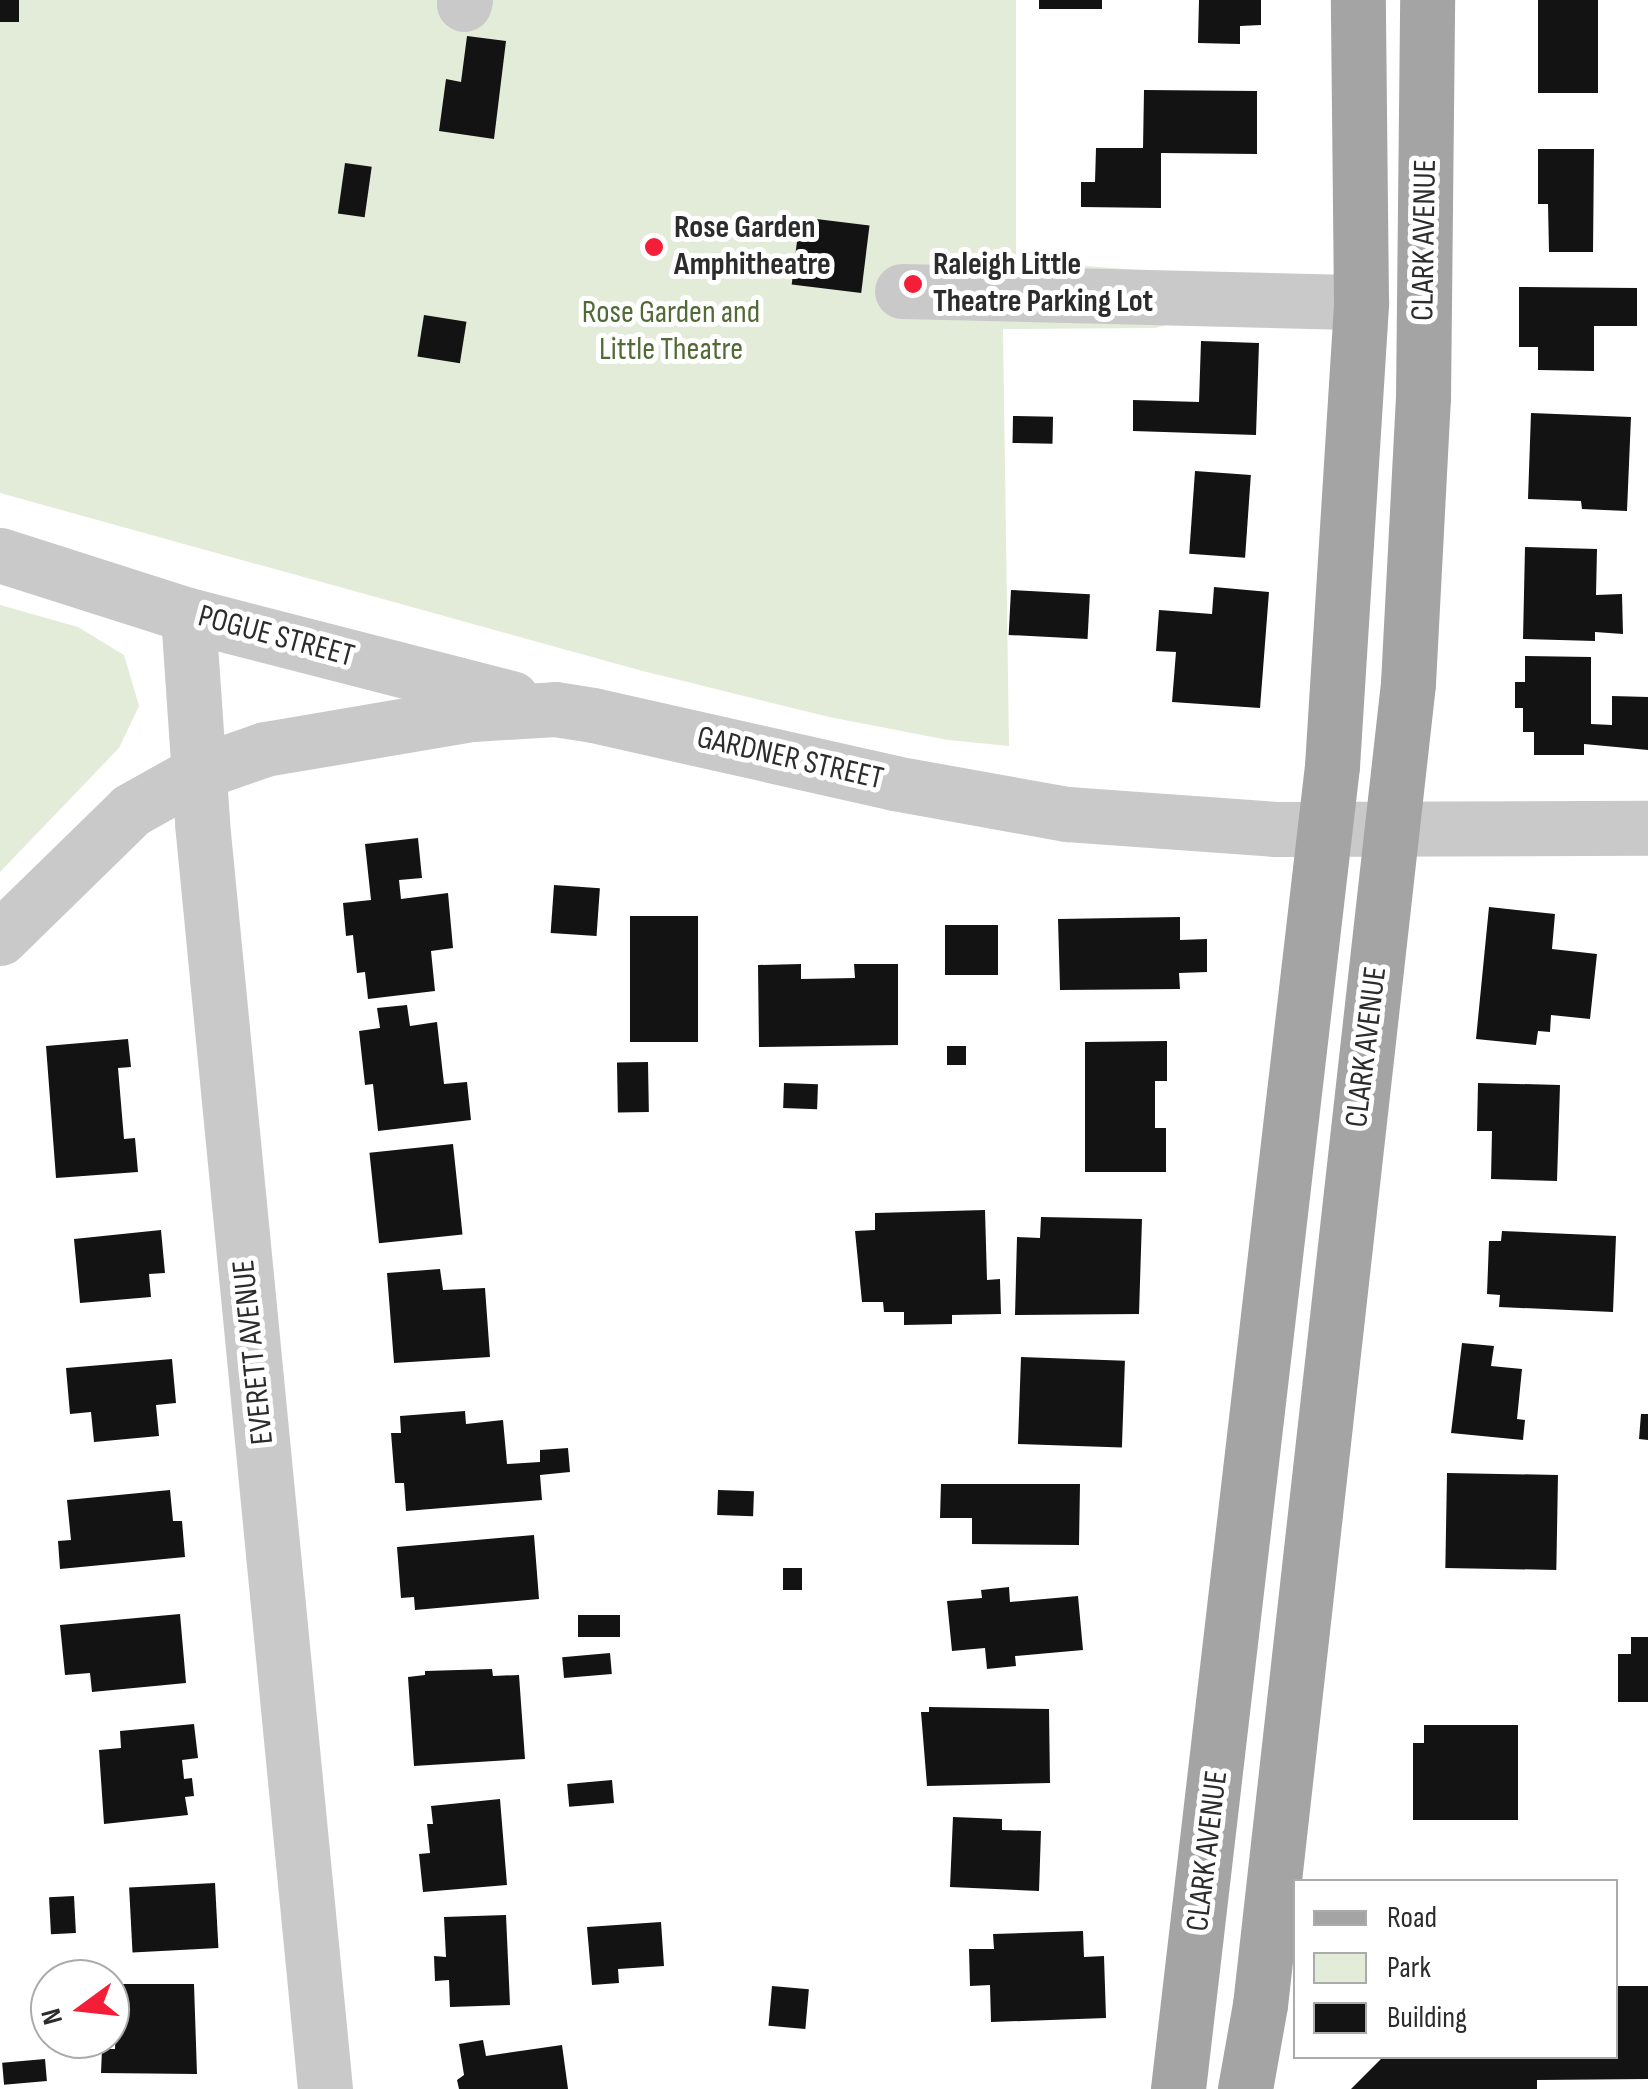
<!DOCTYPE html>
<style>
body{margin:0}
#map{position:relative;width:1648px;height:2089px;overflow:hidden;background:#fff;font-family:"Sofia Sans Condensed",sans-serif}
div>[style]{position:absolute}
.green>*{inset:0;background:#e3ecd8}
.building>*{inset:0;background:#131313;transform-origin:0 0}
.minor>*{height:55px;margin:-27.5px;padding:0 27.5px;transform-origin:27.5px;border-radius:27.5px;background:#c9c9c9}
.major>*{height:55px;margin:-27.5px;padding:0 27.5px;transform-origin:27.5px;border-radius:27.5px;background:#a4a4a4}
.dots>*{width:28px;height:28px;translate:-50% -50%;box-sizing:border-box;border:5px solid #fff;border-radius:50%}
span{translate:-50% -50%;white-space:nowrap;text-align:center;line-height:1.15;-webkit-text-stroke:10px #fff;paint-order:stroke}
.poi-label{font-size:32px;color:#2c2c2c;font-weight:700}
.left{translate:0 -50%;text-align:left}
.street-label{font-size:32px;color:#2c2c2c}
.park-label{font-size:32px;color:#526b36}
.legend{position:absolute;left:1293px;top:1879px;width:325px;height:180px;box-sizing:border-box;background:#fff;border:2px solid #ababab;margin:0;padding:12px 18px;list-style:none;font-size:30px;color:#2c2c2c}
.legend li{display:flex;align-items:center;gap:20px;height:50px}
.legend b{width:50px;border:2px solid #ababab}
.north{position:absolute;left:30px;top:1959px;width:100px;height:100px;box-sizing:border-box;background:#fff;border:2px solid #ababab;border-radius:50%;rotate:255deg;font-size:28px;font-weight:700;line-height:40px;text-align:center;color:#2c2c2c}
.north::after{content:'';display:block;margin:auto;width:35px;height:45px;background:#f41e38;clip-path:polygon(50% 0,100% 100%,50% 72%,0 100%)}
</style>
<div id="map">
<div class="green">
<i style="clip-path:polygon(0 0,1016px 0,1016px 261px,1329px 284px,1155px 328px,1003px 329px,1009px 746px,948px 740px,829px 717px,639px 670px,0 493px)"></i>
<i style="clip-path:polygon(0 605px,78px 627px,124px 655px,139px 706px,119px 748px,0 872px)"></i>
</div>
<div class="building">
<i style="left:0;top:0;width:19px;height:22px"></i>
<i style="left:1039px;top:0;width:63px;height:9px"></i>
<i style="clip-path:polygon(1199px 0,1261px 0,1261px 25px,1240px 26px,1240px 44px,1198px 43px)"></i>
<i style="left:1538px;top:0;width:60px;height:93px"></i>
<i style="clip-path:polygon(467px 36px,506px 41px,494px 139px,439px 131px,446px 79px,461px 82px)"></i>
<i style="clip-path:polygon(1144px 90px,1257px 91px,1257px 154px,1161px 153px,1161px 208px,1081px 207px,1081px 182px,1095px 182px,1096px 148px,1143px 148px)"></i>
<i style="clip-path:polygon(1538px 149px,1594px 149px,1593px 252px,1549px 252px,1548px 204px,1538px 204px)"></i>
<i style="left:345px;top:163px;width:27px;height:51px;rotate:8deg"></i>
<i style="left:800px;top:217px;width:70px;height:68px;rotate:7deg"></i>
<i style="clip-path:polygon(1519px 287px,1637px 288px,1637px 326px,1594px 326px,1594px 371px,1538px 370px,1538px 347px,1519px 347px)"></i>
<i style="left:424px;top:315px;width:43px;height:42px;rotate:9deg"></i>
<i style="clip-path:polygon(1201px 341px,1259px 343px,1256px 435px,1133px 431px,1133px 400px,1199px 402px)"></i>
<i style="clip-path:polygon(1531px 413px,1631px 417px,1627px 511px,1582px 509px,1581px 501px,1528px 499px)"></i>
<i style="left:1013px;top:416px;width:40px;height:27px;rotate:1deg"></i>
<i style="left:1195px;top:471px;width:56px;height:83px;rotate:4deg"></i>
<i style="clip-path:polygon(1525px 547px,1597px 549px,1596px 595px,1622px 594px,1623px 634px,1595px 632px,1595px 641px,1523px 639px)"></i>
<i style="clip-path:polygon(1214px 587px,1269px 592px,1260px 708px,1172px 702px,1176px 652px,1156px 651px,1159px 610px,1212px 614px)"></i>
<i style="left:1011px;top:590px;width:79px;height:45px;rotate:3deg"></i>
<i style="clip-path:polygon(1525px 656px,1591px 657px,1591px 724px,1612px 725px,1612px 696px,1648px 697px,1648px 750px,1584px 744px,1584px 755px,1534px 755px,1534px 732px,1523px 732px,1523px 708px,1515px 708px,1515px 682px,1525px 682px)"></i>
<i style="clip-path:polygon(418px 838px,422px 878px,399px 880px,401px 899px,448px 893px,453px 948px,431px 951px,435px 991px,368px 999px,365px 972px,357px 973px,353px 935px,346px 936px,343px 903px,371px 900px,365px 844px)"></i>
<i style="left:554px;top:885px;width:46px;height:48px;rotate:4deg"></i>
<i style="clip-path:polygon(1489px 907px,1555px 914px,1552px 949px,1597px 954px,1590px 1019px,1551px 1015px,1550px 1032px,1538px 1031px,1536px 1045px,1476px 1039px)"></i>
<i style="left:698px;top:916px;width:126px;height:68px;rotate:90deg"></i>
<i style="clip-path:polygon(1180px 917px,1180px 940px,1207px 939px,1207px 972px,1179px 973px,1180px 989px,1060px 990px,1058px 919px)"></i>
<i style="left:998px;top:925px;width:50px;height:53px;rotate:90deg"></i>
<i style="clip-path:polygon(801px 964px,801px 979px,855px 978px,854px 964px,898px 964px,898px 1045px,759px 1047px,758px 965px)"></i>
<i style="clip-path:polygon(407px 1005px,410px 1026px,437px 1022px,444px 1084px,467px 1082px,471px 1120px,378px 1131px,373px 1084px,365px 1085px,359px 1031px,380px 1028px,377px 1008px)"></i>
<i style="clip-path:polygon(128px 1039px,131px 1067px,118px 1068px,124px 1139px,135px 1138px,138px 1172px,56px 1178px,46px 1046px)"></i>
<i style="clip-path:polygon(1167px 1041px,1167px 1081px,1155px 1081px,1155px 1128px,1166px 1128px,1166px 1172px,1085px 1172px,1085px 1042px)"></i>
<i style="left:947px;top:1046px;width:19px;height:19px"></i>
<i style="left:648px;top:1062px;width:50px;height:31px;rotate:89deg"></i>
<i style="left:784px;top:1083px;width:34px;height:25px;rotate:2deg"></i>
<i style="clip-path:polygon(1478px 1083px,1560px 1085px,1557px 1181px,1491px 1179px,1492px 1131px,1477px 1131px)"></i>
<i style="left:453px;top:1144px;width:91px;height:84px;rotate:84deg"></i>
<i style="clip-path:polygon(985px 1210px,987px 1280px,1000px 1279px,1001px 1314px,952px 1315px,952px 1324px,904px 1325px,904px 1312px,884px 1312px,883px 1302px,862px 1302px,855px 1231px,875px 1230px,875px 1213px)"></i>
<i style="clip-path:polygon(1041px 1217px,1142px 1219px,1139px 1314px,1015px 1315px,1017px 1237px,1040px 1238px)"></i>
<i style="clip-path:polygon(161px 1230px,165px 1273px,149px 1274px,151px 1297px,80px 1303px,74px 1239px)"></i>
<i style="clip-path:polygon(1502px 1231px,1616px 1236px,1613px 1312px,1499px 1307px,1500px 1295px,1487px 1294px,1489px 1241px,1501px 1241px)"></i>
<i style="clip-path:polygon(440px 1269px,443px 1290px,485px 1288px,490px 1357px,394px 1363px,387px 1273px)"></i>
<i style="clip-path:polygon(1462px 1343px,1494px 1346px,1491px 1366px,1522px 1369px,1517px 1419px,1525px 1420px,1523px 1440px,1451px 1433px)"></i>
<i style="left:1021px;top:1357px;width:104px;height:87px;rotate:2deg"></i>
<i style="clip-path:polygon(172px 1359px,176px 1403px,156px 1405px,159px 1436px,94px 1442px,91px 1412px,70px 1414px,66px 1368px)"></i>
<i style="clip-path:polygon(465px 1411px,466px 1424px,503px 1420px,507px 1464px,540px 1462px,540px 1450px,568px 1448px,570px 1472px,540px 1475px,542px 1500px,406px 1511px,404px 1483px,395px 1483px,391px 1433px,401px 1433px,400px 1416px)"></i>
<i style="clip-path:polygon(1641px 1414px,1648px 1414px,1648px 1440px,1639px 1439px)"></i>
<i style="left:1447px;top:1473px;width:111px;height:95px;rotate:1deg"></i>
<i style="clip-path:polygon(941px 1484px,1080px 1484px,1079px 1545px,972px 1544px,972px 1518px,940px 1518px)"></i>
<i style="clip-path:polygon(170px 1490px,173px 1521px,182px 1521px,185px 1557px,60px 1569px,58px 1541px,71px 1540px,67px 1500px)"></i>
<i style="left:718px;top:1490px;width:36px;height:25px;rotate:2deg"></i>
<i style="clip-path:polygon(534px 1535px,539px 1599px,415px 1610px,414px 1597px,401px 1598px,397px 1547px)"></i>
<i style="left:783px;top:1568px;width:19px;height:22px"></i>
<i style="clip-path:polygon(1009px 1587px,1010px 1602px,1078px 1596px,1083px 1650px,1015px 1656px,1016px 1666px,987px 1669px,985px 1648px,952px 1651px,947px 1601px,982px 1598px,981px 1590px)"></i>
<i style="clip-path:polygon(180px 1614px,186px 1683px,92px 1692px,90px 1673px,65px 1675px,60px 1625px)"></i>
<i style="left:620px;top:1615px;width:22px;height:42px;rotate:90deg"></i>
<i style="clip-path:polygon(1631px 1637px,1648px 1637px,1648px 1702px,1618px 1702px,1618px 1654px,1631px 1654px)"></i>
<i style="left:610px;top:1653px;width:21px;height:48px;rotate:85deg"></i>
<i style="clip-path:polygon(492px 1669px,493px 1676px,519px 1675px,525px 1759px,414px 1766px,408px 1677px,425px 1675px,425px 1671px)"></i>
<i style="clip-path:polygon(929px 1707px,1049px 1709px,1050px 1783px,927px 1786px,921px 1712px,929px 1712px)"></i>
<i style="clip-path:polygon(194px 1724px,198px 1758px,182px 1760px,184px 1779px,192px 1778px,194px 1796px,185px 1797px,188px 1815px,104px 1824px,99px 1750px,121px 1748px,120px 1731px)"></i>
<i style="clip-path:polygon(1424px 1725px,1518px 1725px,1518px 1820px,1413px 1820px,1413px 1743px,1424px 1743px)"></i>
<i style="left:612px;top:1780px;width:23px;height:45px;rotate:85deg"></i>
<i style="clip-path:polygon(500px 1799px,507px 1885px,423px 1892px,419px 1854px,430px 1853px,427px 1824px,433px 1824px,431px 1806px)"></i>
<i style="clip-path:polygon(953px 1817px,1002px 1819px,1002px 1830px,1041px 1831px,1039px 1891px,950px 1887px)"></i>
<i style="left:215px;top:1883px;width:65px;height:86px;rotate:87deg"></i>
<i style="left:74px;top:1896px;width:37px;height:25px;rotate:87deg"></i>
<i style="clip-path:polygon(506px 1915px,510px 2005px,450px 2007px,449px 1980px,435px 1981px,434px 1956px,446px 1957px,444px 1917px)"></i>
<i style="clip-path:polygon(661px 1922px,664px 1966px,618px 1969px,619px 1983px,592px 1985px,587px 1927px)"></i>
<i style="clip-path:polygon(1083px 1931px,1084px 1957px,1104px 1956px,1106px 2018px,991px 2022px,990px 1985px,970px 1986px,969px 1949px,994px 1949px,993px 1934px)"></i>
<i style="clip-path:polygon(123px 1984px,194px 1984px,197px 2074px,101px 2073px,102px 2049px,115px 2049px,116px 2022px,123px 2022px)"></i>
<i style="left:772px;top:1986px;width:37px;height:40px;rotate:5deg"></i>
<i style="clip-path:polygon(1616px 1986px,1648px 1986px,1648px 2079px,1537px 2080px,1537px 2089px,1351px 2089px,1384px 2056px,1616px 2056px)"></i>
<i style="clip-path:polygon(483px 2040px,486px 2056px,562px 2045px,568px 2089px,459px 2089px,457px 2080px,464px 2075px,459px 2044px)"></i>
<i style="left:45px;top:2059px;width:22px;height:43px;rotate:85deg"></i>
</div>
<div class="minor">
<i style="left:464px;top:4px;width:4px;rotate:-76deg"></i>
<i style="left:902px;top:291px;width:459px;rotate:1.4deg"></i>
<i style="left:0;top:555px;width:197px;rotate:17.7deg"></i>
<i style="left:188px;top:615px;width:334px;rotate:14.4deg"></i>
<i style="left:188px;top:615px;width:208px;rotate:86.1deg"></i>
<i style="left:202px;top:823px;width:1272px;rotate:84.45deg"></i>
<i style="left:0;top:938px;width:183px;rotate:-44.3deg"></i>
<i style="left:131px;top:810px;width:78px;rotate:-29.2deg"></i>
<i style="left:199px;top:772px;width:70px;rotate:-19.2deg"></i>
<i style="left:265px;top:749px;width:210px;rotate:-9.6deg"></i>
<i style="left:472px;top:714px;width:83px;rotate:-3.4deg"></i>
<i style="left:555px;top:709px;width:38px;rotate:9deg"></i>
<i style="left:593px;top:715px;width:309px;rotate:12.7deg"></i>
<i style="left:894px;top:783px;width:176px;rotate:10.2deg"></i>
<i style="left:1067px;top:814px;width:209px;rotate:4.1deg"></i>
<i style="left:1275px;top:829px;width:373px;rotate:-0.2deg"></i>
</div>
<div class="major">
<i style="left:1178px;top:2089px;width:1332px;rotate:-83.36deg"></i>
<i style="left:1332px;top:766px;width:465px;rotate:-86.4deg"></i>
<i style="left:1361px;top:302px;width:302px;rotate:-90.6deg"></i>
<i style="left:1245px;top:2089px;width:85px;rotate:-79.9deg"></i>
<i style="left:1260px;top:2005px;width:1330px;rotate:-83.61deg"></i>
<i style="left:1408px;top:683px;width:285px;rotate:-87deg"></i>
<i style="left:1423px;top:398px;width:398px;rotate:-89.4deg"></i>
</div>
<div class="dots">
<i style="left:654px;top:247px;background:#f41e38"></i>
<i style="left:913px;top:284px;background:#f41e38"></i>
</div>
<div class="poi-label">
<span class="left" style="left:674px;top:247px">Rose Garden<br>Amphitheatre</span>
<span class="left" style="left:933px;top:284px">Raleigh Little<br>Theatre Parking Lot</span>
</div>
<div class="street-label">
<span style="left:1425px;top:240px;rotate:-89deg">CLARK AVENUE</span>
<span style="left:276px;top:637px;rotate:15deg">POGUE STREET</span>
<span style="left:790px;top:759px;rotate:13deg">GARDNER STREET</span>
<span style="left:1367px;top:1047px;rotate:-83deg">CLARK AVENUE</span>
<span style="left:254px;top:1352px;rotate:-96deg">EVERETT AVENUE</span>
<span style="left:1208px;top:1851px;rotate:-83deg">CLARK AVENUE</span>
</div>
<div class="park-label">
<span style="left:671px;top:332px">Rose Garden and<br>Little Theatre</span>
</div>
<ul class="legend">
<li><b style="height:12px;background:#a4a4a4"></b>Road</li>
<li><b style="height:28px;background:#e3ecd8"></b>Park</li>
<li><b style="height:28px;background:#131313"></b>Building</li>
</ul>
<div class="north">N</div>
</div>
